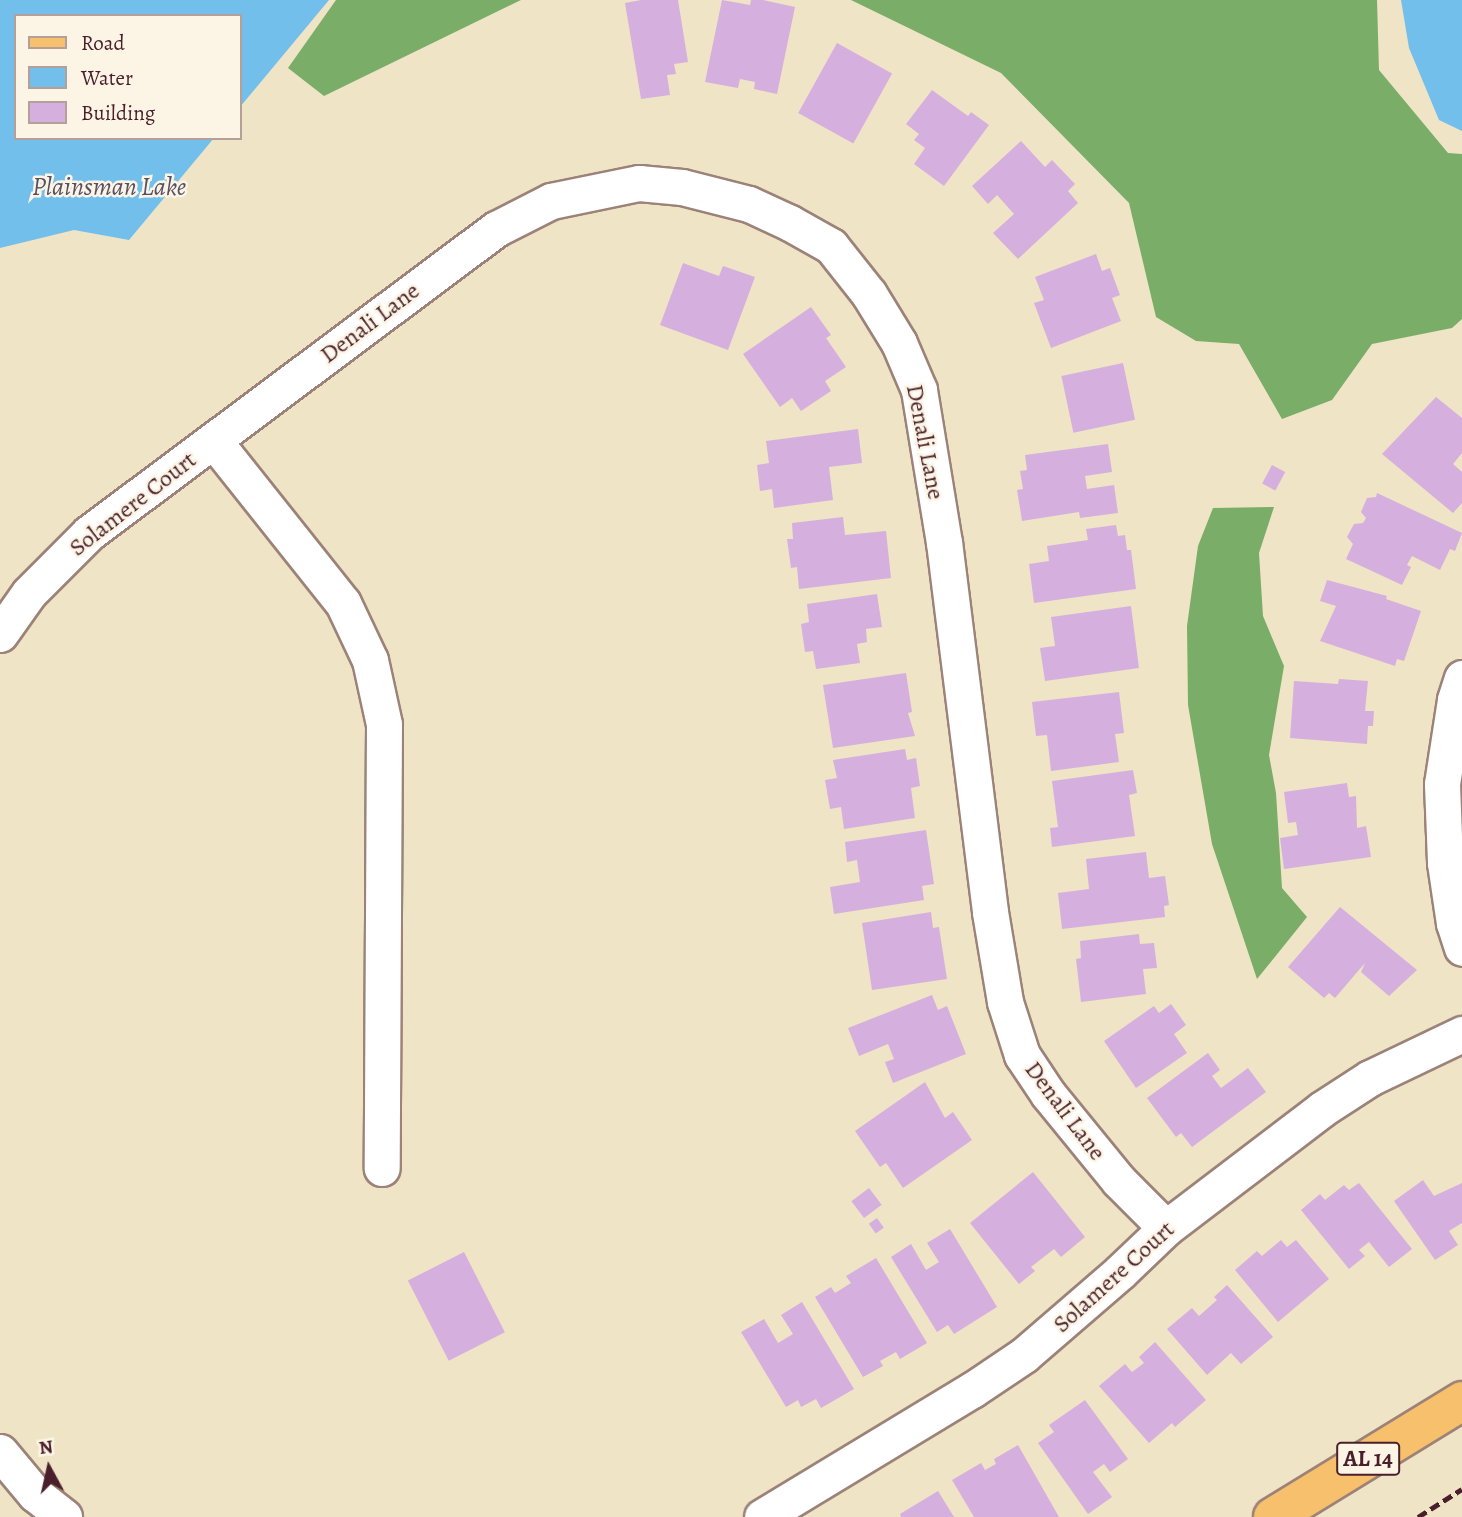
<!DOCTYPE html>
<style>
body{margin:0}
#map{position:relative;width:1462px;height:1517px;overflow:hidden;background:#efe4c5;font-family:Alegreya,serif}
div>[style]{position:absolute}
.forest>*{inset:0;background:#7aad68}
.water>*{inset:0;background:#72bfec}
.building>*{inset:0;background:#d5b0de;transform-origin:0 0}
.roads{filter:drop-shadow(2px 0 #9c8278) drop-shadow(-2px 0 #9c8278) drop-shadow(0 2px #9c8278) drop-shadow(0 -2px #9c8278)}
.minor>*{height:35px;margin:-17.5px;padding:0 17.5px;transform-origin:17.5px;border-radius:17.5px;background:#fff}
.primary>*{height:38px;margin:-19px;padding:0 19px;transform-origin:19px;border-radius:19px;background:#f7c06c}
.rail>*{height:5px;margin-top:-2.5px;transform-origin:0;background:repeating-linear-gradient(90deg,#4a1f2b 0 10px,transparent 0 15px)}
span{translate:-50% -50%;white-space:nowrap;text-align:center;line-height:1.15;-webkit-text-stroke:5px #fcf5e5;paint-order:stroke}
.shield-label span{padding:2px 5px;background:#fcf5e5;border:2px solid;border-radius:5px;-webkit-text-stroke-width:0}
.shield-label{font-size:23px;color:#4a1f2b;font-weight:700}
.street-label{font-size:24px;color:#4a1f2b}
.water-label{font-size:26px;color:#564f65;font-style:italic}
.legend{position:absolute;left:14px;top:14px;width:228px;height:126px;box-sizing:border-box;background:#fcf5e5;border:2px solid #b59f9b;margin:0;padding:9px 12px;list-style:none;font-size:21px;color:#4a1f2b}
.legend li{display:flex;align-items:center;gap:14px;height:35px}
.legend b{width:35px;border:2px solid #b59f9b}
.north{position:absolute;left:14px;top:1433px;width:70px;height:70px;-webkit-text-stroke:5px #fcf5e5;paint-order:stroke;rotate:352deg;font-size:19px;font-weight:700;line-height:28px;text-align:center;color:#4a1f2b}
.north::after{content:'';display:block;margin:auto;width:24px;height:32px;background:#4a1f2b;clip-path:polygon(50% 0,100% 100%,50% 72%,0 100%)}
</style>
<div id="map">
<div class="forest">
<i style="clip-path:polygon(336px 0,521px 0,324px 96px,288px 68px)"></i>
<i style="clip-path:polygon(851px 0,1377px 0,1379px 70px,1448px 153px,1462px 154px,1462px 319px,1452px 328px,1372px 344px,1332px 400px,1282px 419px,1239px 344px,1196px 341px,1156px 317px,1129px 203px,1001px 73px)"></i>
<i style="clip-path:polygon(1274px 507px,1259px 553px,1263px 616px,1284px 666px,1269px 755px,1276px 793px,1282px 888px,1307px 917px,1257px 979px,1212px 844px,1188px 705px,1187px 626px,1198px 546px,1213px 508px)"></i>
</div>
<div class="water">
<i style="clip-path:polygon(0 0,329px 0,240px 107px,240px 16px,16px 16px,16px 138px,214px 138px,129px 240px,74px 230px,0 248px)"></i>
<i style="clip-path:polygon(1401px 0,1462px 0,1462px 131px,1439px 120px,1409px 48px)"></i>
</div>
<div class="building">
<i style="clip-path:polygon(641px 0,678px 0,688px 62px,674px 64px,676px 74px,667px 75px,670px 95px,641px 99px,625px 3px)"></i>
<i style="clip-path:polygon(722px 0,750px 5px,751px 0,763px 0,795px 7px,777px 94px,754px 89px,755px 82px,740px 79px,738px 88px,705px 82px)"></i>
<i style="left:837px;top:43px;width:63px;height:80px;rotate:29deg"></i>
<i style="clip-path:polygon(932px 90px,968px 116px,971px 112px,989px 125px,944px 186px,914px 164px,925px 148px,914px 140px,919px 134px,906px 124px)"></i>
<i style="clip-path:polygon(1021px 141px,1045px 167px,1052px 160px,1075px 184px,1068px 191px,1078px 203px,1018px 259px,993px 233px,1014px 214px,997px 195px,988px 204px,972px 186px)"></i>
<i style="clip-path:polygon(1096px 254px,1102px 271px,1110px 268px,1120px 295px,1112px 298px,1121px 321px,1051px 348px,1034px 303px,1044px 300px,1035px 277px)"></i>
<i style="clip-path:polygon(683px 263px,719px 276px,723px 266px,755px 277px,728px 350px,660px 325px)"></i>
<i style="clip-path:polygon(811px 307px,831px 335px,826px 338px,846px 367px,825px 381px,831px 391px,801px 411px,792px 398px,780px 407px,743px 354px)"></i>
<i style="left:1123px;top:363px;width:58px;height:63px;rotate:78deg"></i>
<i style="clip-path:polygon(1436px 397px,1462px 418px,1462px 453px,1453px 464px,1462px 472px,1462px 503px,1453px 513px,1382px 454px)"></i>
<i style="clip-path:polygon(858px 429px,862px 463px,829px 467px,833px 500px,774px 508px,772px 489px,760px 491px,757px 465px,769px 463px,766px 441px)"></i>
<i style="clip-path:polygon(1108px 444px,1112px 472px,1085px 476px,1087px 489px,1114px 485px,1118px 513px,1080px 518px,1079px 512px,1022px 521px,1017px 490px,1023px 489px,1020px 471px,1027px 470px,1025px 455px)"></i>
<i style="left:1272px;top:465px;width:15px;height:21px;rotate:28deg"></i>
<i style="clip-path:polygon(1377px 493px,1462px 533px,1455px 551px,1450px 549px,1440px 570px,1412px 556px,1407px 565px,1411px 567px,1402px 585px,1346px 559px,1353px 544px,1347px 537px,1354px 524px,1363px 523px,1366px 518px,1361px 512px,1367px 498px,1376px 497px)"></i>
<i style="clip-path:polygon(843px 517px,845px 535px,886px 531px,891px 578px,799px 589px,797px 567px,791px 568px,787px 539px,793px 539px,792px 523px)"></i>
<i style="clip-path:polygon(1116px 525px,1118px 536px,1125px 535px,1127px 550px,1131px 550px,1136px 589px,1034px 603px,1029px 564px,1049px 561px,1047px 546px,1088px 540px,1086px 529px)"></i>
<i style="clip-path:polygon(1327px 580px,1387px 596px,1386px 599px,1421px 611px,1404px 661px,1397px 659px,1395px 666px,1320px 641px,1336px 606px,1320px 601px)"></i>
<i style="clip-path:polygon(877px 594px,882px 627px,866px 629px,867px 642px,857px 644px,860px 663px,816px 669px,813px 651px,805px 652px,801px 624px,809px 622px,807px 604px)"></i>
<i style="clip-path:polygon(1131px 606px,1139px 668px,1045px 681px,1040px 648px,1055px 646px,1051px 617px)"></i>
<i style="clip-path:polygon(906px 673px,912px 712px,908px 713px,915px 736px,833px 748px,823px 685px)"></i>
<i style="clip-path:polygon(1339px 679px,1368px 681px,1365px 711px,1374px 711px,1373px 726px,1368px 726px,1367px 744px,1290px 738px,1294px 681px,1338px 684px)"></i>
<i style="clip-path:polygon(1119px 692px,1124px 733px,1115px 734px,1119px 762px,1051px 771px,1047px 735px,1036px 736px,1032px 702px)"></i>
<i style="clip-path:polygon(905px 749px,907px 760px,916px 758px,920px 786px,911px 788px,915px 818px,844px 829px,841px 807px,830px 809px,825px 780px,837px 778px,833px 760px)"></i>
<i style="clip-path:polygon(1133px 770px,1137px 793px,1129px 795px,1135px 836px,1052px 847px,1050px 828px,1058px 827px,1052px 781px)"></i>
<i style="clip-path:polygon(1347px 783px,1349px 797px,1356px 796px,1357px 828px,1366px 826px,1371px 857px,1284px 869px,1280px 838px,1298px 835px,1296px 822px,1288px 823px,1284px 792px)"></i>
<i style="clip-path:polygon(926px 830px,934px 884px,922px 886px,924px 900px,834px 914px,830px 887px,860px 882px,857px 860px,847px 862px,845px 842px)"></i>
<i style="clip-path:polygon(1146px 852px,1149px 878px,1165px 876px,1169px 905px,1164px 906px,1165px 917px,1062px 929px,1058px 893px,1089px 889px,1086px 859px)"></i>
<i style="clip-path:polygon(1340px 907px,1417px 970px,1389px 996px,1361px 972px,1365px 963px,1335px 998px,1329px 993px,1324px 998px,1288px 967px)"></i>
<i style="clip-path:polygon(931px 912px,933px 928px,939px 927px,947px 979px,872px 990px,862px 923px)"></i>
<i style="clip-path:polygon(1139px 934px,1140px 944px,1154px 943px,1157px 968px,1143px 969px,1146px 994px,1081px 1002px,1076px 959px,1081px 958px,1080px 941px)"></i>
<i style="clip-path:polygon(932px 995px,938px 1010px,947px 1006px,966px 1054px,893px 1083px,885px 1062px,894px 1059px,888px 1044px,859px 1056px,848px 1028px)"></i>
<i style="clip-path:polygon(1171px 1004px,1186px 1025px,1174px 1034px,1187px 1053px,1136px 1088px,1104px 1041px,1154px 1006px,1159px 1013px)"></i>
<i style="clip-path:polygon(1208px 1053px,1220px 1070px,1212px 1076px,1221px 1088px,1248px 1068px,1266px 1092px,1192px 1147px,1181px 1133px,1176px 1137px,1147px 1098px)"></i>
<i style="clip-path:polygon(925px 1082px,945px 1118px,953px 1112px,972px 1140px,903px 1188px,886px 1163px,880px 1167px,855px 1131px)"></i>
<i style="clip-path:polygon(1033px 1172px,1085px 1237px,1061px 1257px,1054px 1249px,1031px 1267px,1035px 1271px,1019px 1284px,970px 1223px)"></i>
<i style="clip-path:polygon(1423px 1180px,1434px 1196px,1462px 1183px,1462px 1223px,1449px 1231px,1458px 1245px,1435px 1260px,1394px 1201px)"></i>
<i style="clip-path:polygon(1359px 1183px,1412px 1249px,1389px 1267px,1369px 1242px,1359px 1250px,1365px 1256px,1349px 1269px,1301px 1210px,1320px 1194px,1325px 1200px,1344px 1185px,1349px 1190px)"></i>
<i style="left:869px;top:1188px;width:21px;height:22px;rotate:53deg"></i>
<i style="left:877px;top:1218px;width:12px;height:10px;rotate:55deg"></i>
<i style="clip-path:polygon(950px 1229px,997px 1307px,954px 1334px,948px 1325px,937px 1332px,891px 1257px,911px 1244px,926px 1270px,939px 1262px,927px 1243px)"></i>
<i style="clip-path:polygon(1281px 1240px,1287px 1247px,1296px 1240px,1329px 1279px,1278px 1322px,1235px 1270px,1257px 1251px,1262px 1256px)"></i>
<i style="left:464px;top:1252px;width:90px;height:63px;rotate:63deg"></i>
<i style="clip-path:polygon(876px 1258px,927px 1343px,900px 1359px,896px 1352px,880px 1361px,883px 1366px,863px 1377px,815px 1297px,831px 1287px,835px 1293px,851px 1283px,846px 1276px)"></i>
<i style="clip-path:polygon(1227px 1285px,1273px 1337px,1241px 1364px,1231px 1353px,1207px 1375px,1167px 1329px,1192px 1308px,1199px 1316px,1217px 1300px,1214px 1297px)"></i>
<i style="clip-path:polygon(802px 1302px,854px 1389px,821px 1408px,816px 1399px,801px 1407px,798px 1400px,786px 1407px,741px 1332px,764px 1319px,778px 1343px,793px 1334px,781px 1315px)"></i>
<i style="clip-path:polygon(1155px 1342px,1206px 1400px,1175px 1427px,1172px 1423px,1149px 1443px,1099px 1386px,1125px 1364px,1132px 1372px,1144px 1363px,1139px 1357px)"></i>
<i style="clip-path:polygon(1085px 1400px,1128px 1459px,1110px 1472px,1104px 1464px,1093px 1472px,1112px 1497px,1088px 1514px,1038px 1443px,1054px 1432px,1049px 1425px)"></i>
<i style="clip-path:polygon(1018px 1445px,1059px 1517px,974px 1517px,952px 1480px,981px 1463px,985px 1470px,996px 1464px,994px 1459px)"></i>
<i style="clip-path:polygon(938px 1491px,954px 1517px,901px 1517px,900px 1514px)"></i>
</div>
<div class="roads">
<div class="minor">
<i style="left:214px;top:441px;width:207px;rotate:51.5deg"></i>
<i style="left:343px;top:603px;width:63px;rotate:64.7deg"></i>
<i style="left:370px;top:660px;width:66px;rotate:77.7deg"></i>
<i style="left:384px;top:724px;width:444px;rotate:90.3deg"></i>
<i style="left:0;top:634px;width:50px;rotate:-54.7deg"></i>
<i style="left:29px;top:593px;width:85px;rotate:-45deg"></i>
<i style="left:89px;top:533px;width:508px;rotate:-36.76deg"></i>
<i style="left:496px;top:229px;width:62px;rotate:-27deg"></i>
<i style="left:551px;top:201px;width:90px;rotate:-11.6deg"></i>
<i style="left:639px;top:183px;width:43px;rotate:5.3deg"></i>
<i style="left:682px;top:187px;width:69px;rotate:14.2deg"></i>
<i style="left:749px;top:204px;width:45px;rotate:24.9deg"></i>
<i style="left:790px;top:223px;width:47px;rotate:29.3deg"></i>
<i style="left:831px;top:246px;width:61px;rotate:51.6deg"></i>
<i style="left:869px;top:294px;width:57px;rotate:58.5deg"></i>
<i style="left:899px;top:343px;width:51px;rotate:66.9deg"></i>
<i style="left:919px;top:390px;width:154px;rotate:80.7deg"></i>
<i style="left:944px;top:542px;width:373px;rotate:82.9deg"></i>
<i style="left:990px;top:912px;width:91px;rotate:80.5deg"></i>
<i style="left:1005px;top:1002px;width:56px;rotate:72.2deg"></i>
<i style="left:1022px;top:1055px;width:47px;rotate:56.3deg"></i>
<i style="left:1048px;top:1094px;width:112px;rotate:50.8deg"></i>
<i style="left:1119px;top:1181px;width:66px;rotate:45deg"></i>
<i style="left:1462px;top:678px;width:23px;rotate:108deg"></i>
<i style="left:1455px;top:700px;width:85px;rotate:98.8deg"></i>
<i style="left:1442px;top:784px;width:79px;rotate:87.8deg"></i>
<i style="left:1445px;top:863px;width:61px;rotate:81.5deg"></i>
<i style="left:1454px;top:923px;width:26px;rotate:72deg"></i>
<i style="left:0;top:1452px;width:55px;rotate:50.2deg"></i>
<i style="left:35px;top:1494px;width:37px;rotate:38deg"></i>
<i style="left:762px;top:1517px;width:245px;rotate:-31.2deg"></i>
<i style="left:972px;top:1390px;width:63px;rotate:-33.9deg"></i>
<i style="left:1024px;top:1355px;width:127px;rotate:-40.8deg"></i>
<i style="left:1120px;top:1272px;width:64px;rotate:-43.7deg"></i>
<i style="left:1166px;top:1228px;width:196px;rotate:-37.3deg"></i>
<i style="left:1322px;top:1109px;width:57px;rotate:-32.9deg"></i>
<i style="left:1370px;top:1078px;width:102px;rotate:-25.6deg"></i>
</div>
<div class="primary">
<i style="left:1273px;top:1517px;width:222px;rotate:-31.5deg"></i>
</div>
</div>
<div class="rail">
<i style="left:1418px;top:1517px;width:52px;rotate:-32.5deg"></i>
</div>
<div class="shield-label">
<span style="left:1368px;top:1459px">AL 14</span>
</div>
<div class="street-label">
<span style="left:370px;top:323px;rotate:-37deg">Denali Lane</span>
<span style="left:925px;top:442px;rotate:79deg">Denali Lane</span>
<span style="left:133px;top:504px;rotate:-38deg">Solamere Court</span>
<span style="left:1065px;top:1111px;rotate:53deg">Denali Lane</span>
<span style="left:1114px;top:1277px;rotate:-42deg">Solamere Court</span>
</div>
<div class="water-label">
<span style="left:109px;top:187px">Plainsman Lake</span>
</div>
<ul class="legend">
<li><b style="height:9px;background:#f7c06c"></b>Road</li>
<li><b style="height:19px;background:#72bfec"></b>Water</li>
<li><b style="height:19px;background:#d5b0de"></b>Building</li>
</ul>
<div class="north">N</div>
</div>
